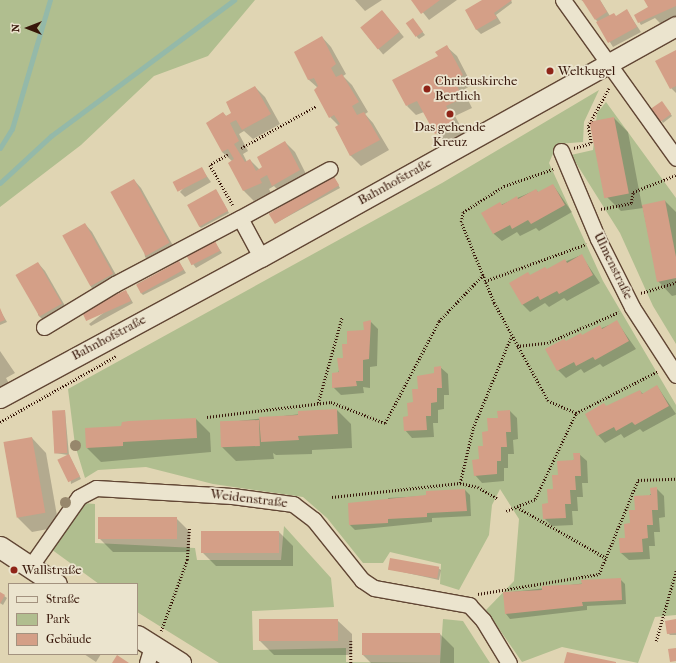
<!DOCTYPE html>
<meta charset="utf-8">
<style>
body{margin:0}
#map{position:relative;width:676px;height:663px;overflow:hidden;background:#e0d5b3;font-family:"IM FELL French Canon",serif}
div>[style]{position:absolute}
.green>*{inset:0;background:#b0be8f}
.shadow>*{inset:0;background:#0003;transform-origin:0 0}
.stream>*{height:4.5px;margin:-2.25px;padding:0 2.25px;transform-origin:2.25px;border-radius:2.25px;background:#94b9a9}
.building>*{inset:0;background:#d49f87;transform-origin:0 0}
.path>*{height:2.5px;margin-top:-1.25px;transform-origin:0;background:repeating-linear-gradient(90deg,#371609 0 1px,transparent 0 3px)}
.roads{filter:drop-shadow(1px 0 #614634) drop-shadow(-1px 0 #614634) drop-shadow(0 1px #614634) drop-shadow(0 -1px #614634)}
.minor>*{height:15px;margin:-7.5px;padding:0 7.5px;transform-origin:7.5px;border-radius:7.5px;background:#ebe4ce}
.tertiary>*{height:19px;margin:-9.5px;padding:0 9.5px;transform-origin:9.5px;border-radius:9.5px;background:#ebe4ce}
.secondary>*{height:21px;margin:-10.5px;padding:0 10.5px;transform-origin:10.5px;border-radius:10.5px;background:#ebe4ce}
.trees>*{width:11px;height:11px;margin:-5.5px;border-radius:50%;background:#97876c}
.dots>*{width:11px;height:11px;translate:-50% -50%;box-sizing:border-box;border:2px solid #ebe4ce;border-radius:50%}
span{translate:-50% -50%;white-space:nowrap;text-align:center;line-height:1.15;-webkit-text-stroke:3.5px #ebe4ce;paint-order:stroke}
.poi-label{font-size:13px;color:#371609}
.left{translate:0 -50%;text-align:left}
.street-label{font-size:13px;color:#371609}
.legend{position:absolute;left:8px;top:583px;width:130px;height:72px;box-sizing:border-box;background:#ebe4ce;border:1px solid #a3927f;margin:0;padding:5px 7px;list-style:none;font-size:12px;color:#371609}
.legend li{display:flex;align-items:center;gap:8px;height:20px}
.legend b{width:20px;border:1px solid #a3927f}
.north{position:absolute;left:8px;top:8px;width:40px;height:40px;-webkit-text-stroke:3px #ebe4ce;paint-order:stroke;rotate:270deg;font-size:11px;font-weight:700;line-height:16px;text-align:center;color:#371609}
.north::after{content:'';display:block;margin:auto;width:14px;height:18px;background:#371609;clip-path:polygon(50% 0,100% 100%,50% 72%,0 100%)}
</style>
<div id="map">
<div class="green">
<i style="clip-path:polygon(0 0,255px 0,208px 56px,154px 76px,81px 145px,0 207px)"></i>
<i style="clip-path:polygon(599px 90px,584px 122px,583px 142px,557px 144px,549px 163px,603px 281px,676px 405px,676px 615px,655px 617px,638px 663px,562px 647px,522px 662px,486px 610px,514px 581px,519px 519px,500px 489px,492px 505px,489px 535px,459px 590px,440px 584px,441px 564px,390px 552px,383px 563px,363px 563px,327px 518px,303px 497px,213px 484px,146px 467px,98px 470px,85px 478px,75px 445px,68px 389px,442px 183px)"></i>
<i style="clip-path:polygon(606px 102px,676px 198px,676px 344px,653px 306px,620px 233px,571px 155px,593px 150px,597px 113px)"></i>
<i style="clip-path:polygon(83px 503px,95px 504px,95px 543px,195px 548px,197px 560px,281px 560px,284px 526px,331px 578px,334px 607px,252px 611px,253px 650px,346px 648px,346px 662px,440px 663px,443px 619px,463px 621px,490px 663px,219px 663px,137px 612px,137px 584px,99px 584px,51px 549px)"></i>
</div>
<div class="shadow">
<i style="clip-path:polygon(355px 0,382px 0,365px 11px)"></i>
<i style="clip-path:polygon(413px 0,457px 0,429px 20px)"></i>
<i style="clip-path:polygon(487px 0,511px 0,512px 3px,496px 15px,501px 23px,481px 34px,476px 29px)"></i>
<i style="clip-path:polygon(581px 0,600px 0,610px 16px,616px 17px,627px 11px,641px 32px,613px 47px,585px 2px)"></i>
<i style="clip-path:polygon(645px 0,676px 0,676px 17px,662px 25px,655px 18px,641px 25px,635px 15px,651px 12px)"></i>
<i style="left:382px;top:11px;width:34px;height:27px;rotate:50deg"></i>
<i style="clip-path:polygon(415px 22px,425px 35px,419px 39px,417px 37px)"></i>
<i style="clip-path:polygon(322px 37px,331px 47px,346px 74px,343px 76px,352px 85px,368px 112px,365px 114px,373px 123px,389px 150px,361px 166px,351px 156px,336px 128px,339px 126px,330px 117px,318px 88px,309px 80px,295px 52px)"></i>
<i style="clip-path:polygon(447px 47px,457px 56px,472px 85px,463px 90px,472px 108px,455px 116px,464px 133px,446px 143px,436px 133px,424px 112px,416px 115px,407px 106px)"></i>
<i style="clip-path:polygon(676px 51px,676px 93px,671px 88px)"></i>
<i style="clip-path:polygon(255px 87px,265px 97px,280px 124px,253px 139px,244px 131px,239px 134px,248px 151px,243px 154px,247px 162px,250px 160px,260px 170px,285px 142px,295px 152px,309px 180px,283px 195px,274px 186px,269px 189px,271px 193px,254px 201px,244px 191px,230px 163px,232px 161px,222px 152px,223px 113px,226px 116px,232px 114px)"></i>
<i style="clip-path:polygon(664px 105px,672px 116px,663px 123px,653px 109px)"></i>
<i style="clip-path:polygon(614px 118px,628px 132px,642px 206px,665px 201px,676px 212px,676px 295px,672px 296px,658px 281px,643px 208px,621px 211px,607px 197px)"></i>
<i style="clip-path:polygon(201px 168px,211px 182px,185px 197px,180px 192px)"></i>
<i style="clip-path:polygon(335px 179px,340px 188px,276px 223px,274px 221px)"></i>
<i style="clip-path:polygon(134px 180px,141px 188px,176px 251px,153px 264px,145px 257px)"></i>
<i style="clip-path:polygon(553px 185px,572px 212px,539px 231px,536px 228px,520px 236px,517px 232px,502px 241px,494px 234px,482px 213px,536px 190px,539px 193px)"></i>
<i style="clip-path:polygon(216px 190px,229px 213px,201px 228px,199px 226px)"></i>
<i style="clip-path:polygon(85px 224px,92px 232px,120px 282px,99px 294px,91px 287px)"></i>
<i style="clip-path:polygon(216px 244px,222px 253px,196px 268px,188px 257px)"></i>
<i style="clip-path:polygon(581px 255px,600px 283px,567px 301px,564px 298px,549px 307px,545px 303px,530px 312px,522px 304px,531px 276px)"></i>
<i style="clip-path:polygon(179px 262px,186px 273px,143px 295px,141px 293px,137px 284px)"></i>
<i style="clip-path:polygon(38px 263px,45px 271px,68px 311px,46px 323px,38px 315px)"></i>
<i style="clip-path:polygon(128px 294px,133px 303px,91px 326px,89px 324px)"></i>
<i style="clip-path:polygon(0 310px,7px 322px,0 325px)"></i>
<i style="clip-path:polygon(370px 321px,378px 329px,377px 366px,370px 367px,370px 388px,363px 387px,364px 393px,341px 395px,333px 387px,348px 345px,365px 330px)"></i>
<i style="clip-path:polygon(617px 322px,636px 349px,603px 367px,600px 364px,584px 373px,581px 369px,566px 378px,558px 370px,566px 342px)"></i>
<i style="clip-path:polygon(0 351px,15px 373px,6px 378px,12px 389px,0 395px)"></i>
<i style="clip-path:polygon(440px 367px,448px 374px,449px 395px,444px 395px,444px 409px,438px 410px,438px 423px,433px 423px,434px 437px,412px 438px,405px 430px,419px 390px)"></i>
<i style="clip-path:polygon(657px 386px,676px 414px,643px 432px,640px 429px,624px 438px,621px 434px,605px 443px,598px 435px,606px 407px,640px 391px,643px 394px)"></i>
<i style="clip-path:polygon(337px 410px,351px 424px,352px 448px,312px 450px,312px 454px,276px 455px,273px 453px,274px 459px,236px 461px,222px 447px,221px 423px)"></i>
<i style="clip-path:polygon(65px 411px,69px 455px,81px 479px,71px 484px,68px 455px,55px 453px)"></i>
<i style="clip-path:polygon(510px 411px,517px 418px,518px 439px,513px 440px,514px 454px,508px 454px,508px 468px,504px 468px,504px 481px,482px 483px,475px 475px,489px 432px,499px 419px)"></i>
<i style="clip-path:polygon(196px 419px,210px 433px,211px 452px,101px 462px,87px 448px,122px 427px)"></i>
<i style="clip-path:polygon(32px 438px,46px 453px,59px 527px,32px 532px,18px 518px)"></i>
<i style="clip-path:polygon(579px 454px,587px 461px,588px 483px,582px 483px,583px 497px,577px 497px,578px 511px,572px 511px,573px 525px,552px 526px,544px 518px,559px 476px)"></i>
<i style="clip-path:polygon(656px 488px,664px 496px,665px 517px,659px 518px,660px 532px,654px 532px,655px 546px,649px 546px,650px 559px,629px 560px,621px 553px,620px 539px,626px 539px,636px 511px)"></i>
<i style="clip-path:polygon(465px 490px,470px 495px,471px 516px,432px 518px,432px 522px,355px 530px,350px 525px,349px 504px,388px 502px,388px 498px,427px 496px)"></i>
<i style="clip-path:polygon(176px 518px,190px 532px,190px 552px,113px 552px,99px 538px)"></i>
<i style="clip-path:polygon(279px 532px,293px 546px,293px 566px,216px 566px,202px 552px)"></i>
<i style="clip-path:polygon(438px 568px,441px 570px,439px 580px,389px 569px)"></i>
<i style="clip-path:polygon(620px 579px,625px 584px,626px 604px,587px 606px,587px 610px,510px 619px,506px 614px,504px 593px)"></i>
<i style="clip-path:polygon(0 593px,7px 598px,3px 605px,0 603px)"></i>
<i style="clip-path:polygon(337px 620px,352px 634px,352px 655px,274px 655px,260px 641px)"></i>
<i style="clip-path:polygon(676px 620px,676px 635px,670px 635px,668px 633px)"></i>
<i style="clip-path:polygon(440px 634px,454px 648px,454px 663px,371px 663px,363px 655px)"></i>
<i style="clip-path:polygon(84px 654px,101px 654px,96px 662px)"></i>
</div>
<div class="stream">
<i style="left:0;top:148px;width:22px;rotate:-58deg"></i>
<i style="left:12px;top:129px;width:134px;rotate:-73.6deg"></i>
<i style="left:0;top:183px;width:69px;rotate:-42.7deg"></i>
<i style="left:51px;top:136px;width:228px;rotate:-36.6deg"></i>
</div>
<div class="building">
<i style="clip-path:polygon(411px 0,440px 0,421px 14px)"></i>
<i style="clip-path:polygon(482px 0,512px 0,494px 13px,497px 18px,476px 30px,465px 10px)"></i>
<i style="clip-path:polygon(582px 0,600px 0,607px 12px,595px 20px)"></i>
<i style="clip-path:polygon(644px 0,676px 0,676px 6px,638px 23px,634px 15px,648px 7px)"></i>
<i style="clip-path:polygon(627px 9px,637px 27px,608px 43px,596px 22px,614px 13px,616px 16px)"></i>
<i style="left:382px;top:10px;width:28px;height:28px;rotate:51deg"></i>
<i style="left:413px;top:18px;width:17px;height:9px;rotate:54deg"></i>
<i style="clip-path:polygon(322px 36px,336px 64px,331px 68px,336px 77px,342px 74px,359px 102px,352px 106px,357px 115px,364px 112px,380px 140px,350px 156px,335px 127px,340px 124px,334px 115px,329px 118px,314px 90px,318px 86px,314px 78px,308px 80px,294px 52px)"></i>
<i style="clip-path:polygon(447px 45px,463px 75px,454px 80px,463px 98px,446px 106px,455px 123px,435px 134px,417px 101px,406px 106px,392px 80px,438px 56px,435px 52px)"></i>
<i style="clip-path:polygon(676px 50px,676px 86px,670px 89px,655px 61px)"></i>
<i style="clip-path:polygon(255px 86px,271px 114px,242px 130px,236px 120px,230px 123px,239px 141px,234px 144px,245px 162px,250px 159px,256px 171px,262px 167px,257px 157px,285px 141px,300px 170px,272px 186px,267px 175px,260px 179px,262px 183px,243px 191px,228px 163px,234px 159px,228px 149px,222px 152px,206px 123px,223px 112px,226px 116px,231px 113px,226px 102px)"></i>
<i style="left:662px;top:101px;width:16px;height:14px;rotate:55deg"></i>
<i style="left:614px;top:117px;width:78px;height:25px;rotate:79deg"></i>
<i style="left:202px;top:167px;width:11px;height:33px;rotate:63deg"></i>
<i style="left:333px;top:175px;width:12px;height:75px;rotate:59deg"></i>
<i style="left:134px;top:179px;width:73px;height:27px;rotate:61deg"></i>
<i style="clip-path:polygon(553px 184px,565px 205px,531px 224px,528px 220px,512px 229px,510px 225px,493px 234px,481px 213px,500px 202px,502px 205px,517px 196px,518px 199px,536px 189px,538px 192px)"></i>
<i style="left:216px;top:189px;width:25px;height:33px;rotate:61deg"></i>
<i style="clip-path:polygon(665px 200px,676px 257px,676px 278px,657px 282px,642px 205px)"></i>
<i style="left:85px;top:223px;width:58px;height:26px;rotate:61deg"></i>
<i style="left:215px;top:241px;width:11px;height:32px;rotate:63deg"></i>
<i style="clip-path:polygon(582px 254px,593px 275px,559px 294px,557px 291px,540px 300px,538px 296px,522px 305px,509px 283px,528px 272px,530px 275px,545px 267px,547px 269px,565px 259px,567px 263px)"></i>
<i style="left:179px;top:261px;width:10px;height:49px;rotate:61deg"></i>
<i style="left:38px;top:262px;width:48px;height:26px;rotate:60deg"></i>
<i style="left:126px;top:290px;width:12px;height:49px;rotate:66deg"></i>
<i style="clip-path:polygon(0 308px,5px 320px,0 322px)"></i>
<i style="clip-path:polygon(371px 320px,369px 359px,363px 360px,363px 381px,356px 381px,357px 386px,332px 388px,332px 373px,339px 372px,337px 358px,343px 358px,342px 344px,347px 344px,347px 331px,364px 330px,363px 322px)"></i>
<i style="clip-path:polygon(617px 320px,629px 341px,595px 360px,593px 357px,576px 366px,574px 362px,557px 371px,545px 349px,564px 339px,566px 341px,581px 333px,582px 335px,600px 325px,602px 329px)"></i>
<i style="clip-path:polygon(441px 366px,442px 388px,437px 388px,437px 402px,431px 403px,431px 416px,426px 416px,427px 430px,404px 431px,403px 417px,408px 416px,407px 403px,413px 402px,412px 389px,418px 389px,417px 376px,434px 373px,434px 367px)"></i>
<i style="clip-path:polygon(657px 385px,669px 406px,635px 425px,632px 422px,616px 431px,614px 427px,597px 436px,585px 414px,604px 403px,606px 406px,640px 390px,642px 394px)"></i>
<i style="clip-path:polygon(337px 409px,338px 434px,298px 436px,299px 440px,261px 442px,259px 417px,298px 415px,298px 411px)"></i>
<i style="left:65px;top:410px;width:43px;height:13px;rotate:87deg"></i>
<i style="clip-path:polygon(510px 410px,511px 432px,506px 432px,507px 447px,501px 447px,501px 461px,497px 461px,497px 474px,474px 476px,472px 460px,479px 459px,478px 446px,483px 446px,482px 432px,488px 431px,487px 418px,498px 418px,497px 411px)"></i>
<i style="clip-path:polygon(196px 418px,197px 438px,123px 442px,123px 446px,86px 448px,85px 428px,121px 426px,122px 422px,129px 421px)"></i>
<i style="left:259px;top:420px;width:26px;height:39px;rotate:88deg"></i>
<i style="left:32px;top:437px;width:77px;height:29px;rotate:80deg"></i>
<i style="clip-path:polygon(573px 453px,580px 453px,581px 476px,575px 476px,576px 490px,570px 490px,571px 504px,565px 504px,566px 518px,543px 519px,542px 504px,548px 503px,547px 489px,553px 489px,552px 475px,558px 475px,557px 461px,574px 460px)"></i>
<i style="left:69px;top:454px;width:25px;height:13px;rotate:64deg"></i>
<i style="clip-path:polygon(657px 487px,658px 510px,652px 510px,653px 525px,647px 525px,648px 538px,642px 539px,643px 552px,620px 553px,619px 538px,625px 538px,624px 524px,630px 523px,629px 510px,635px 510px,634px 496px,651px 495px,650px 488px)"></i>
<i style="clip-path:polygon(465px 489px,467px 511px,427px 513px,427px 517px,388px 519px,388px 523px,349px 525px,348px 503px,426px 495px,426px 491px)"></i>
<i style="left:98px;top:517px;width:79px;height:22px"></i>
<i style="left:201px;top:531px;width:78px;height:22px"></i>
<i style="left:390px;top:558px;width:50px;height:12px;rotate:10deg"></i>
<i style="clip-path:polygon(621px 578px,622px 600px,582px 602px,583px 606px,505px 614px,503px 592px,542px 590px,542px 586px,582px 584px,581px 580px)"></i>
<i style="clip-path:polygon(0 592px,5px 595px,0 604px)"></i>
<i style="left:259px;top:619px;width:79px;height:22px"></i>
<i style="clip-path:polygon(676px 619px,676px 633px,667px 634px,665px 621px)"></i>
<i style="left:362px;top:633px;width:78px;height:22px"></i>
<i style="clip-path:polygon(676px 648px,676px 661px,670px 662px,668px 649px)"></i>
<i style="clip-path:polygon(567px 652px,616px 662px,616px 663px,564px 663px)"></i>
<i style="clip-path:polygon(117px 655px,129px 663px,112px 663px)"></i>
</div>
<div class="path">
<i style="left:241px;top:148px;width:86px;rotate:-29.2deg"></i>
<i style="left:574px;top:148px;width:18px;rotate:-16deg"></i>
<i style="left:591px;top:143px;width:17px;rotate:-100deg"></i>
<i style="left:588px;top:126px;width:43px;rotate:-61.1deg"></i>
<i style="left:228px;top:155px;width:21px;rotate:151deg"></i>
<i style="left:210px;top:165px;width:46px;rotate:60.1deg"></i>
<i style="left:601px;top:209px;width:31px;rotate:-11deg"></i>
<i style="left:631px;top:203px;width:11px;rotate:-80deg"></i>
<i style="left:633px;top:192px;width:46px;rotate:-21.6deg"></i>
<i style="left:485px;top:281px;width:108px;rotate:-20.1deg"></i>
<i style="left:641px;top:293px;width:37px;rotate:-17deg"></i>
<i style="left:517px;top:346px;width:30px;rotate:-6deg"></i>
<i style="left:547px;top:343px;width:78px;rotate:-23.3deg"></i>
<i style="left:318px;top:403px;width:89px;rotate:-74.4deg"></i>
<i style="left:576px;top:413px;width:92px;rotate:-27.1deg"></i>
<i style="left:207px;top:417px;width:125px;rotate:-6.9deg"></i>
<i style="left:331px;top:402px;width:58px;rotate:21.3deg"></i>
<i style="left:385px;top:423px;width:115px;rotate:-62.1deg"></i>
<i style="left:439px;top:321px;width:64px;rotate:-46.3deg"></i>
<i style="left:0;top:422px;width:133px;rotate:-29.6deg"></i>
<i style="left:460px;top:483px;width:18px;rotate:13deg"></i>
<i style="left:478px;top:487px;width:23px;rotate:31deg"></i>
<i style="left:332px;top:497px;width:129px;rotate:-6.2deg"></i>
<i style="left:460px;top:483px;width:57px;rotate:-76.7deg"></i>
<i style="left:473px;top:428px;width:99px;rotate:-67.3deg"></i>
<i style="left:517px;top:507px;width:103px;rotate:29.8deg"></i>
<i style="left:506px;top:511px;width:31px;rotate:-22deg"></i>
<i style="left:535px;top:499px;width:95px;rotate:-64.5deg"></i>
<i style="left:576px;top:413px;width:30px;rotate:-157deg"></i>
<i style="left:548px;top:401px;width:112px;rotate:-118.9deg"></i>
<i style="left:494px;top:303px;width:87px;rotate:-112.2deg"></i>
<i style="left:461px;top:222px;width:10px;rotate:-79deg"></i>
<i style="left:463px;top:212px;width:49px;rotate:-32.4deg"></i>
<i style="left:504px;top:186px;width:52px;rotate:-19.1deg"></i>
<i style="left:478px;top:594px;width:123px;rotate:-9.4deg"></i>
<i style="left:599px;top:574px;width:102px;rotate:-67.5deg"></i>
<i style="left:638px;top:480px;width:38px;rotate:-2deg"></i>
<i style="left:161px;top:631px;width:76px;rotate:-69.9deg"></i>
<i style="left:187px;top:560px;width:32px;rotate:-86deg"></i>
<i style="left:351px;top:641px;width:22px;rotate:90deg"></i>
<i style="left:656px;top:641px;width:73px;rotate:-74.1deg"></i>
</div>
<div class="roads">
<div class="minor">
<i style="left:563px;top:0;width:194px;rotate:54.4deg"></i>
<i style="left:561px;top:151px;width:95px;rotate:67.2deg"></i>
<i style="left:598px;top:239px;width:76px;rotate:63.4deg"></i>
<i style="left:632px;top:307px;width:81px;rotate:57.1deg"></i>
<i style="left:261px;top:257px;width:44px;rotate:-118.3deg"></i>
<i style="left:240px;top:218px;width:102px;rotate:-28.6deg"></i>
<i style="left:44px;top:327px;width:83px;rotate:-31.2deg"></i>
<i style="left:115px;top:284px;width:141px;rotate:-27.8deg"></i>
<i style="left:30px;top:567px;width:85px;rotate:-55deg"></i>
<i style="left:79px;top:497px;width:19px;rotate:-28deg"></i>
<i style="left:96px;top:488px;width:136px;rotate:3.4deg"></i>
<i style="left:232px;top:496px;width:62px;rotate:7.5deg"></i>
<i style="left:293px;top:504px;width:26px;rotate:37deg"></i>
<i style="left:314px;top:520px;width:77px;rotate:51.3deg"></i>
<i style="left:362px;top:580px;width:14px;rotate:34deg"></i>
<i style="left:374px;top:588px;width:97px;rotate:10.1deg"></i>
<i style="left:469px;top:605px;width:21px;rotate:47deg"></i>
<i style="left:483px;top:620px;width:50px;rotate:58.8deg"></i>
<i style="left:147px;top:663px;width:17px;rotate:-73deg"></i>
</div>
<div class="tertiary">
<i style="left:0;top:398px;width:297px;rotate:-28.4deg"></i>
<i style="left:261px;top:257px;width:475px;rotate:-29.1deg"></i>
</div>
<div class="secondary">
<i style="left:0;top:547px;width:67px;rotate:33.5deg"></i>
<i style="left:137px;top:636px;width:51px;rotate:32.1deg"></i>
</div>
</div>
<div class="trees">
<i style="left:75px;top:445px"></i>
<i style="left:65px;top:502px"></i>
</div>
<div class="dots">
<i style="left:550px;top:71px;background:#8f2418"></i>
<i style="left:427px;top:89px;background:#8f2418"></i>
<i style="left:450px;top:114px;background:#8f2418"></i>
<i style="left:14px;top:570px;background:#8f2418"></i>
</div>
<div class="poi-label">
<span class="left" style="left:558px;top:71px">Weltkugel</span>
<span class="left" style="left:435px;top:89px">Christuskirche<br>Bertlich</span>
<span style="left:450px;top:135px">Das gehende<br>Kreuz</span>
<span class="left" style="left:22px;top:570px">Wallstraße</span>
</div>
<div class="street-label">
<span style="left:395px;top:182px;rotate:-29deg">Bahnhofstraße</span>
<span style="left:613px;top:266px;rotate:64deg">Ulmenstraße</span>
<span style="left:109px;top:338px;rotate:-28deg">Bahnhofstraße</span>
<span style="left:249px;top:499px;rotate:7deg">Weidenstraße</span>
</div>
<ul class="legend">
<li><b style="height:5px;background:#ebe4ce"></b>Straße</li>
<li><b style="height:11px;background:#b0be8f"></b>Park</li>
<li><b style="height:11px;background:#d49f87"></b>Gebäude</li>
</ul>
<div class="north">N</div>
</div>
